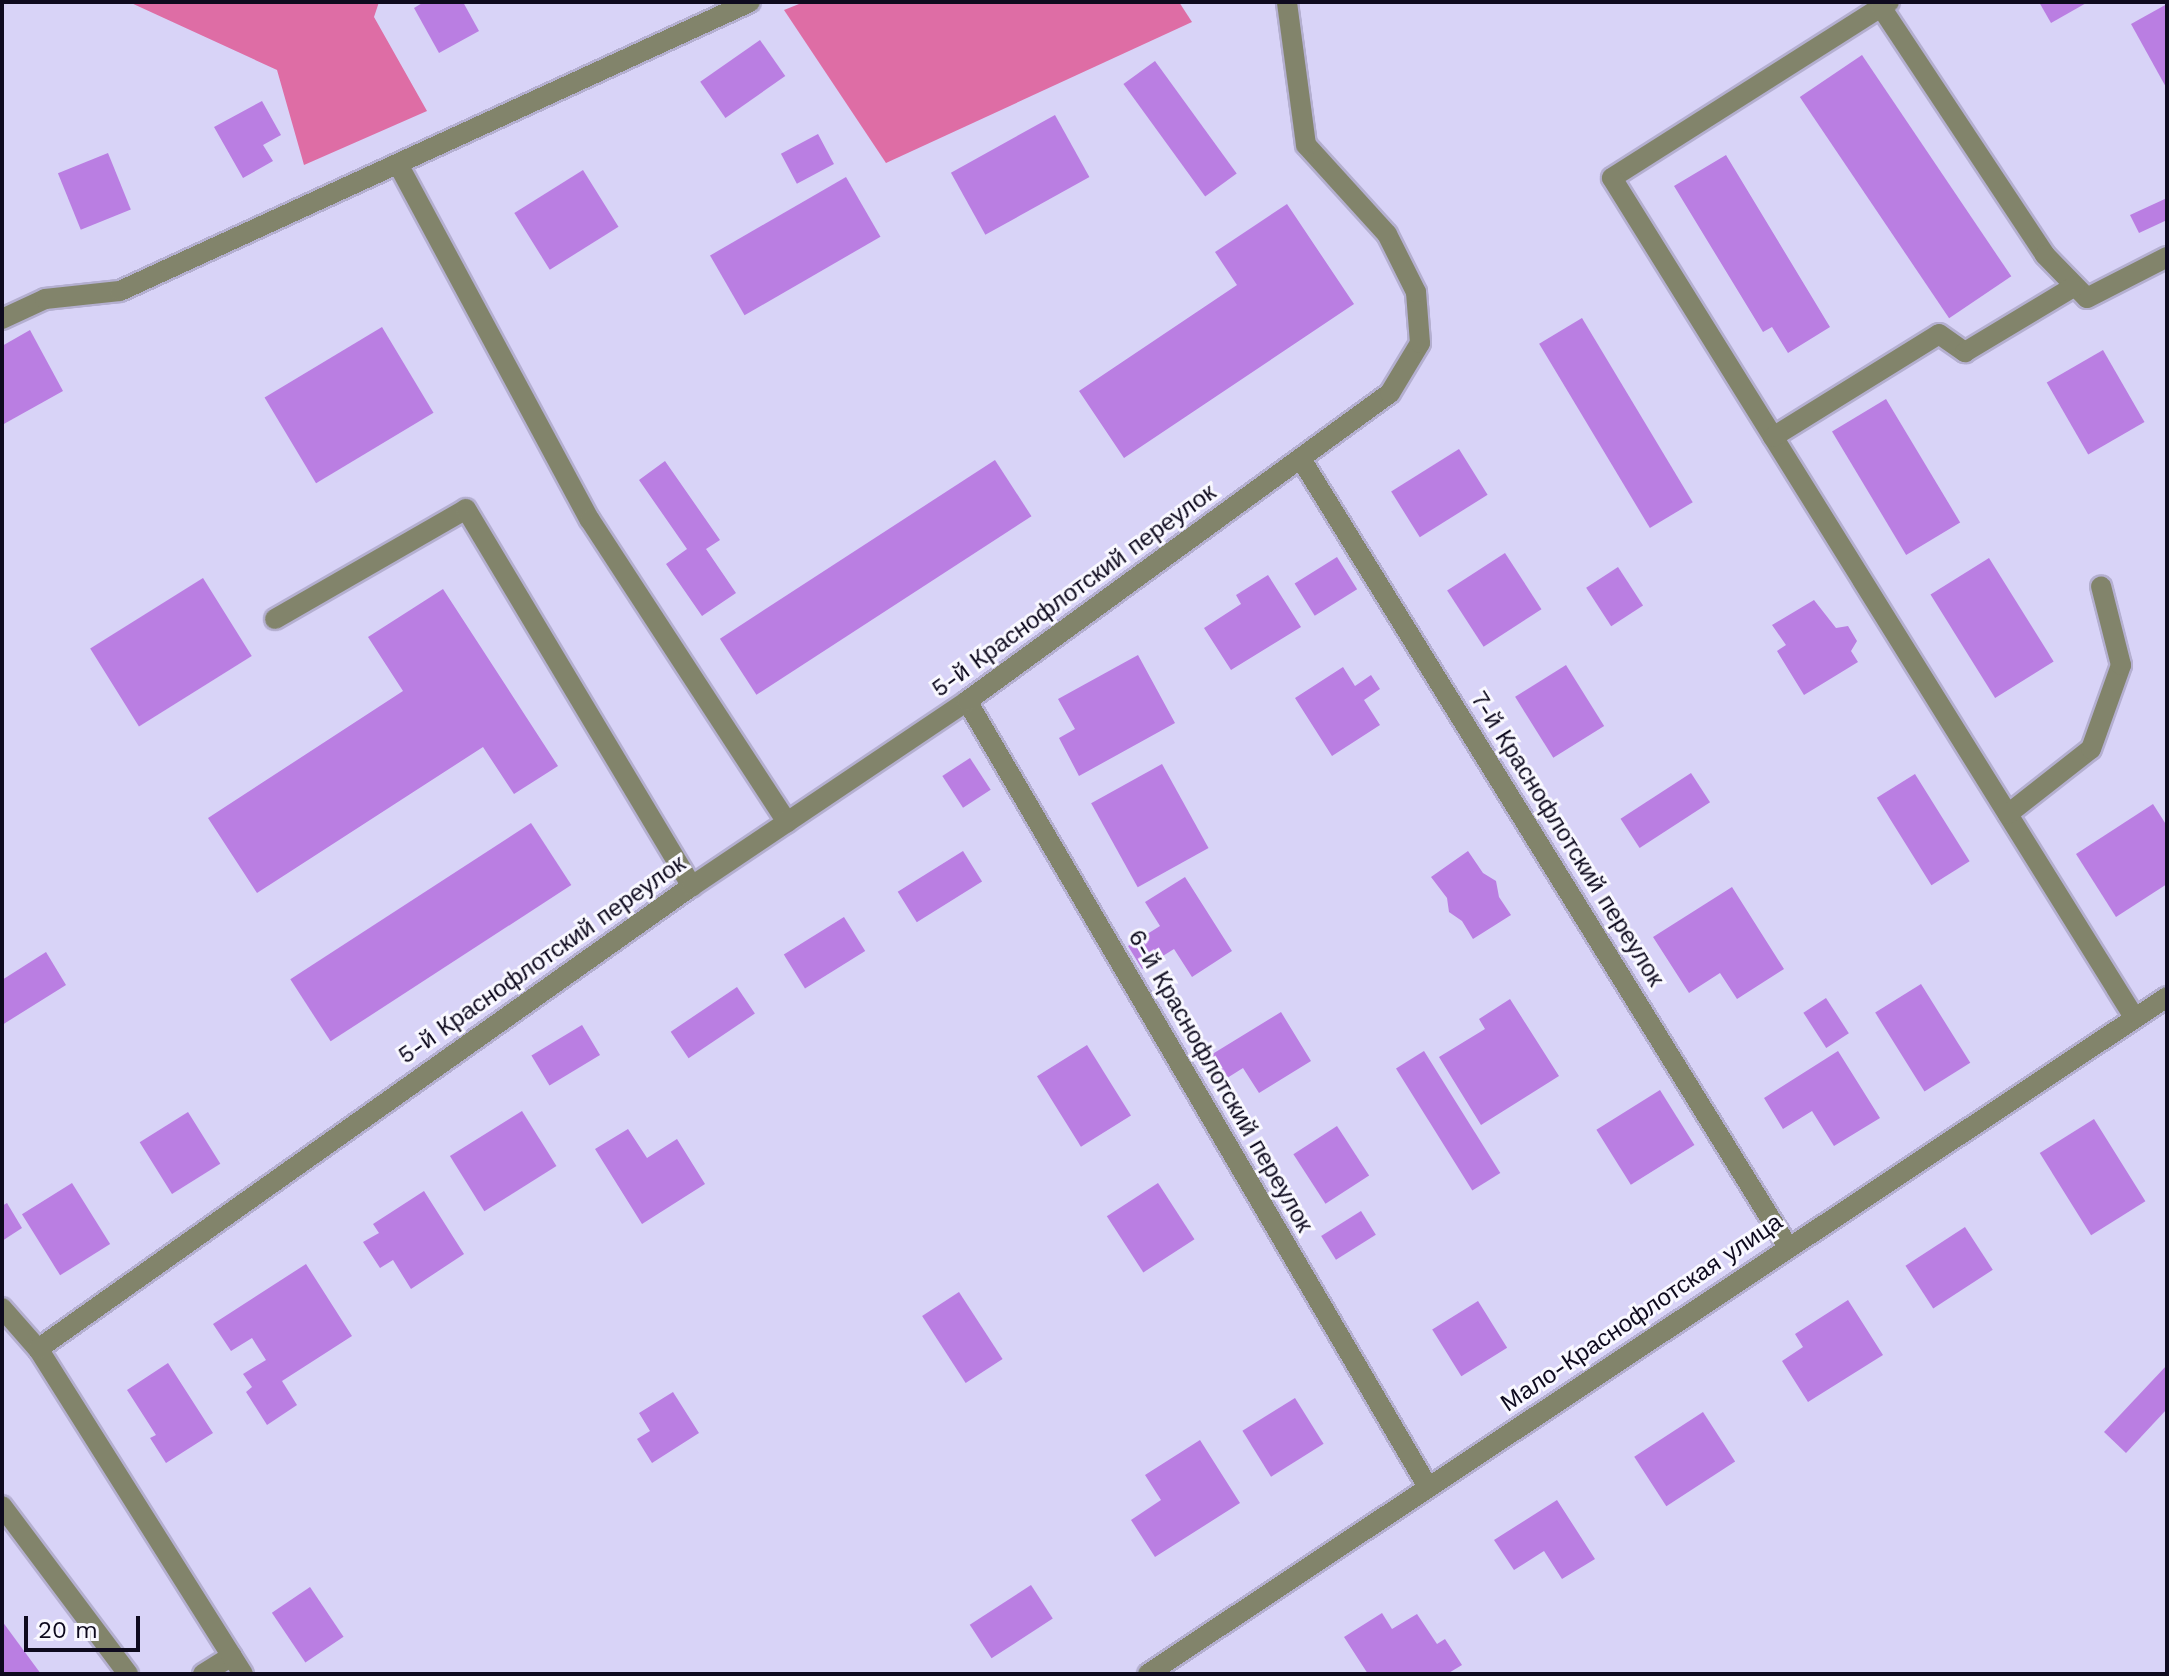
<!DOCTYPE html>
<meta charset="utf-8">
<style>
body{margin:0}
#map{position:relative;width:2169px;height:1676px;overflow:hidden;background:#d8d3f7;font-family:"Work Sans",sans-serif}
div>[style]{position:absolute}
.forest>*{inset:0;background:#de6da5}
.building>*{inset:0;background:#ba7ee2;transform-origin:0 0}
.roads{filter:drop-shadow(2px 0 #b4afd0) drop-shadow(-2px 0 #b4afd0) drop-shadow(0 2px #b4afd0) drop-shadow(0 -2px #b4afd0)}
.minor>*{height:20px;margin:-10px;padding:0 10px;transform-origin:10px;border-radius:10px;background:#82846b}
span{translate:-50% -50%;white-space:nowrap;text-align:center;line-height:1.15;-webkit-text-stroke:6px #f9f8ff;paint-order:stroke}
.street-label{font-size:24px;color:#0e0a1e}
.frame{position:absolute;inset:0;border:4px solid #0e0a1e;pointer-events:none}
.scale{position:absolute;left:24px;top:1616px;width:116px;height:36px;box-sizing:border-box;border:4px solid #0e0a1e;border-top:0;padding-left:10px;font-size:24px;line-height:28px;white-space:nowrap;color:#0e0a1e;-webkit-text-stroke:6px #f9f8ff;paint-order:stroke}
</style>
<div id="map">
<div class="forest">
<i style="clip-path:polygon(129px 2px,379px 2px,374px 17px,427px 111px,304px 165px,277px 70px)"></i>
<i style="clip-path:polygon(804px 2px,1179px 2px,1192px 22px,886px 163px,784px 10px)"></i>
</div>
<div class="building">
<i style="clip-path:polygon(424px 2px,463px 2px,479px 31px,439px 53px,414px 8px)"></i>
<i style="clip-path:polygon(2039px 2px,2088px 2px,2051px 23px)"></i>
<i style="clip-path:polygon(2167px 4px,2167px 89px,2131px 24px)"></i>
<i style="left:760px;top:40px;width:44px;height:73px;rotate:55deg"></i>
<i style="left:1862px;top:55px;width:267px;height:75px;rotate:56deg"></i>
<i style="left:1155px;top:61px;width:139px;height:39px;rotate:54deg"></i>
<i style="clip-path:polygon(262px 101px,281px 135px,263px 145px,273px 161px,243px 178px,214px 127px)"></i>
<i style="left:1055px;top:115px;width:71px;height:119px;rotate:61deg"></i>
<i style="left:818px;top:134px;width:34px;height:42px;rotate:62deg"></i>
<i style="left:108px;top:153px;width:61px;height:54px;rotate:68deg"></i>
<i style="clip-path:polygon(1726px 155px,1830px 327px,1788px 353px,1772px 327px,1763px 332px,1674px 186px)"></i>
<i style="left:583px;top:170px;width:67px;height:81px;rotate:58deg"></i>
<i style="left:846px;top:177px;width:69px;height:157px;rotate:60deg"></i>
<i style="clip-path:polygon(2167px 198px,2167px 220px,2139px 233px,2130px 215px)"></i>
<i style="clip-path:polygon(1287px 204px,1354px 304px,1124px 458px,1079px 391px,1237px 285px,1215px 252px)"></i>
<i style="left:1582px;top:318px;width:215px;height:50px;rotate:59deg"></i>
<i style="left:382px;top:327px;width:100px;height:137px;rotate:59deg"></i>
<i style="clip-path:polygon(30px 330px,63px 391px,2px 425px,2px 346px)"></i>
<i style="left:2103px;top:350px;width:83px;height:65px;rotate:60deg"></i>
<i style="left:1886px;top:399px;width:144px;height:63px;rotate:59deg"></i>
<i style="left:1459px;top:449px;width:54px;height:80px;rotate:58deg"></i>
<i style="left:995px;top:460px;width:67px;height:328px;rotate:57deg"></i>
<i style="clip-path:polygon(665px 461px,720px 540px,706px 549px,736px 593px,702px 616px,666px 564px,687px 549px,639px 480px)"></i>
<i style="left:1505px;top:553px;width:67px;height:69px;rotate:57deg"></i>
<i style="left:1337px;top:557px;width:38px;height:50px;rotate:58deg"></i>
<i style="left:1989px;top:558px;width:122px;height:69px;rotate:58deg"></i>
<i style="left:1618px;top:567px;width:46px;height:38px;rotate:57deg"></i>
<i style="clip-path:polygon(1268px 575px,1301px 627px,1231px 670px,1204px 628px,1241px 604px,1236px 595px)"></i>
<i style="left:203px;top:578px;width:92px;height:133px;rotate:58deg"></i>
<i style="clip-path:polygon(443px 589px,558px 766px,514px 794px,483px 747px,257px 893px,208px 818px,403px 691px,368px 637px)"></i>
<i style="clip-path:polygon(1814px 600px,1836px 628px,1848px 626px,1857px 641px,1851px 651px,1858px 662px,1804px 695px,1777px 651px,1786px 645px,1772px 625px)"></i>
<i style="clip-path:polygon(1138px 655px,1175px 723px,1079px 776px,1059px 738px,1075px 729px,1058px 699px)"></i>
<i style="left:1566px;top:665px;width:72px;height:60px;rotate:58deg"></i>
<i style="clip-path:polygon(1343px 667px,1355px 686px,1371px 675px,1380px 689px,1364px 700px,1380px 725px,1332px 756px,1295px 698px)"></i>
<i style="left:970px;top:758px;width:38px;height:33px;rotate:57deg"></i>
<i style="left:1162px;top:764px;width:96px;height:81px;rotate:61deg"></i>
<i style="left:1691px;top:773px;width:35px;height:84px;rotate:57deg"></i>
<i style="left:1915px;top:774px;width:103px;height:45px;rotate:58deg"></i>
<i style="clip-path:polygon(2153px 804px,2167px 826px,2167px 884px,2116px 917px,2076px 854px)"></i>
<i style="left:531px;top:823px;width:74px;height:287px;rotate:57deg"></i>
<i style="left:963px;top:851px;width:36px;height:77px;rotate:58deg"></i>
<i style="clip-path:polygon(1468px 851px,1483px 873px,1496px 881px,1499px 897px,1511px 915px,1473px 939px,1462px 921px,1449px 912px,1447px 898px,1431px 877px)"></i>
<i style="clip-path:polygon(1185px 877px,1232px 951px,1192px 977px,1174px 949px,1142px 969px,1128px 946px,1160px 926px,1145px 902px)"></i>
<i style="clip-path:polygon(1732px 887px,1784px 969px,1737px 999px,1720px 973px,1689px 993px,1653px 937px)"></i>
<i style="left:844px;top:917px;width:40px;height:71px;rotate:58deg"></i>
<i style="clip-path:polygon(46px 952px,66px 985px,2px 1025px,2px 980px)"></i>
<i style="left:1921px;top:984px;width:93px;height:54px;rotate:58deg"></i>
<i style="left:737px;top:987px;width:32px;height:80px;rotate:56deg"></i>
<i style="left:1826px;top:998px;width:42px;height:27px;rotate:57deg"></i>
<i style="clip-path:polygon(1510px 999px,1559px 1076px,1481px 1125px,1439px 1057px,1485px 1029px,1479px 1019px)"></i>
<i style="clip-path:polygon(1281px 1012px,1311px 1061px,1259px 1093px,1243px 1068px,1216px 1085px,1201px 1061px)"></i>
<i style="left:582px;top:1025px;width:35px;height:59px;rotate:59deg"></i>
<i style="left:1087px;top:1045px;width:83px;height:59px;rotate:58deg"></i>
<i style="left:1424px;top:1051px;width:144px;height:33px;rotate:58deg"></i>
<i style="clip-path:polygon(1838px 1051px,1880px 1118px,1834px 1146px,1812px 1111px,1783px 1129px,1764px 1098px)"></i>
<i style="left:1660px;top:1090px;width:65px;height:75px;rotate:58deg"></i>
<i style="left:522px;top:1111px;width:65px;height:85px;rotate:58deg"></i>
<i style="left:188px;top:1112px;width:61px;height:57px;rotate:58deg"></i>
<i style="left:2094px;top:1119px;width:97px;height:64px;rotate:58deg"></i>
<i style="left:1337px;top:1126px;width:59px;height:52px;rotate:57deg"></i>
<i style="clip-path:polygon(628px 1129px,647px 1158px,677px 1139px,705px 1184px,642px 1224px,595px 1149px)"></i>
<i style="left:72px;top:1183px;width:72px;height:59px;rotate:58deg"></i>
<i style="left:1158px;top:1183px;width:67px;height:61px;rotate:57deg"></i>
<i style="clip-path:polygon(424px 1191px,464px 1254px,411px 1289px,393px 1260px,380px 1268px,363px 1242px,379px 1233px,373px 1224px)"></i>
<i style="clip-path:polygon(7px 1203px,22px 1228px,2px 1241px,2px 1206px)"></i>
<i style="left:1361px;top:1211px;width:28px;height:47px;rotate:58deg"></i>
<i style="left:1965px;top:1227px;width:51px;height:71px;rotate:57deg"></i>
<i style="clip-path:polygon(306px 1264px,352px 1336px,282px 1381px,297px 1405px,267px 1425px,246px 1392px,252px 1387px,243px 1374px,266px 1360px,252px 1338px,231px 1351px,213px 1324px)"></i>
<i style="left:959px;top:1292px;width:80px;height:44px;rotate:57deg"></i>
<i style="clip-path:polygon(1848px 1300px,1883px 1355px,1808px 1402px,1782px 1361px,1803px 1347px,1795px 1334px)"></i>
<i style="left:1478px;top:1301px;width:55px;height:54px;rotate:58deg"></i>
<i style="clip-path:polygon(168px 1363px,213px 1433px,166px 1463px,150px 1438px,156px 1435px,127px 1390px)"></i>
<i style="clip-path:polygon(2167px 1365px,2167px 1409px,2126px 1453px,2104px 1432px)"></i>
<i style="clip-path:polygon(673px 1392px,699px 1433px,652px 1463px,637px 1439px,650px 1431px,639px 1413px)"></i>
<i style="left:1295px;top:1398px;width:54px;height:62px;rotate:58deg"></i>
<i style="left:1703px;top:1412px;width:59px;height:82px;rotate:57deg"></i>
<i style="clip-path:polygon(1200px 1440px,1240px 1503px,1155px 1557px,1131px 1520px,1161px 1500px,1145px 1475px)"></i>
<i style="clip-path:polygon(1557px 1500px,1595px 1559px,1562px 1579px,1544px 1551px,1514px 1570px,1494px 1540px)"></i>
<i style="left:1031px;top:1585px;width:40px;height:73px;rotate:57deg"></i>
<i style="left:310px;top:1587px;width:60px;height:46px;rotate:56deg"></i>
<i style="clip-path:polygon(1382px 1613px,1392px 1629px,1417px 1614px,1437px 1644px,1445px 1639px,1462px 1665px,1447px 1674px,1368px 1674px,1344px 1637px)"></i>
<i style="clip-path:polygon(2px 1621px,41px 1674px,2px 1674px)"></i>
</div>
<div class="roads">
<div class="minor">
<i style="left:1889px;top:2px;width:328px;rotate:147.6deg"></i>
<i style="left:1612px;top:178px;width:988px;rotate:58.11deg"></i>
<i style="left:1881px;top:7px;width:297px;rotate:56.5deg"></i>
<i style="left:2045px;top:255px;width:60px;rotate:45.7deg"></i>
<i style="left:2087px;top:298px;width:90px;rotate:-27.1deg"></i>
<i style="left:398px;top:164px;width:404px;rotate:61.7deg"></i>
<i style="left:590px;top:520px;width:361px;rotate:56.9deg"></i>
<i style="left:2px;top:319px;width:47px;rotate:-24.9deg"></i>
<i style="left:45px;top:299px;width:75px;rotate:-6.1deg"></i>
<i style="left:120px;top:291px;width:693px;rotate:-24.64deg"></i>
<i style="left:1773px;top:437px;width:195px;rotate:-31.8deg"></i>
<i style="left:1939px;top:334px;width:32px;rotate:35deg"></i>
<i style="left:1965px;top:352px;width:128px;rotate:-31deg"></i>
<i style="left:1301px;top:459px;width:926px;rotate:58.28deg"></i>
<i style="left:275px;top:619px;width:220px;rotate:-29.9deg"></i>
<i style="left:466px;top:509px;width:440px;rotate:59.1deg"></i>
<i style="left:967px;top:701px;width:911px;rotate:59.61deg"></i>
<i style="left:2008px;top:814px;width:105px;rotate:-38.1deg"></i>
<i style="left:2091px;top:749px;width:89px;rotate:-70.3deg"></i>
<i style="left:2121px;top:665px;width:81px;rotate:-104.2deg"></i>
<i style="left:2px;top:1308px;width:55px;rotate:48.7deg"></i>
<i style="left:2px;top:1506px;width:210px;rotate:53.1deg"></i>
<i style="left:203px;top:1674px;width:34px;rotate:-32deg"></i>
<i style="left:243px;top:1674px;width:384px;rotate:-122.2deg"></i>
<i style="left:38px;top:1349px;width:801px;rotate:-35.3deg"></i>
<i style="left:692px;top:886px;width:331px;rotate:-33.9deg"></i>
<i style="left:967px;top:701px;width:523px;rotate:-36.06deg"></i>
<i style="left:1390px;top:393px;width:58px;rotate:-59deg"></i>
<i style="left:1420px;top:343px;width:51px;rotate:-94.5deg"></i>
<i style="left:1416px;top:292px;width:65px;rotate:-116.6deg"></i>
<i style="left:1387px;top:234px;width:120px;rotate:-132.3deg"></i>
<i style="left:1306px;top:145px;width:144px;rotate:-97.6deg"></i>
<i style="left:1148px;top:1674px;width:1223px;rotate:-33.6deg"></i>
</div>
</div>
<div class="street-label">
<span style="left:1074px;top:591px;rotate:-36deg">5-й Краснофлотский переулок</span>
<span style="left:1567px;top:839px;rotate:58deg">7-й Краснофлотский переулок</span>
<span style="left:542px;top:960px;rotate:-35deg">5-й Краснофлотский переулок</span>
<span style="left:1220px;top:1081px;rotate:60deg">6-й Краснофлотский переулок</span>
<span style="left:1642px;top:1313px;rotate:-34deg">Мало-Краснофлотская улица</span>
</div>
<div class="frame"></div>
<div class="scale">20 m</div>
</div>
